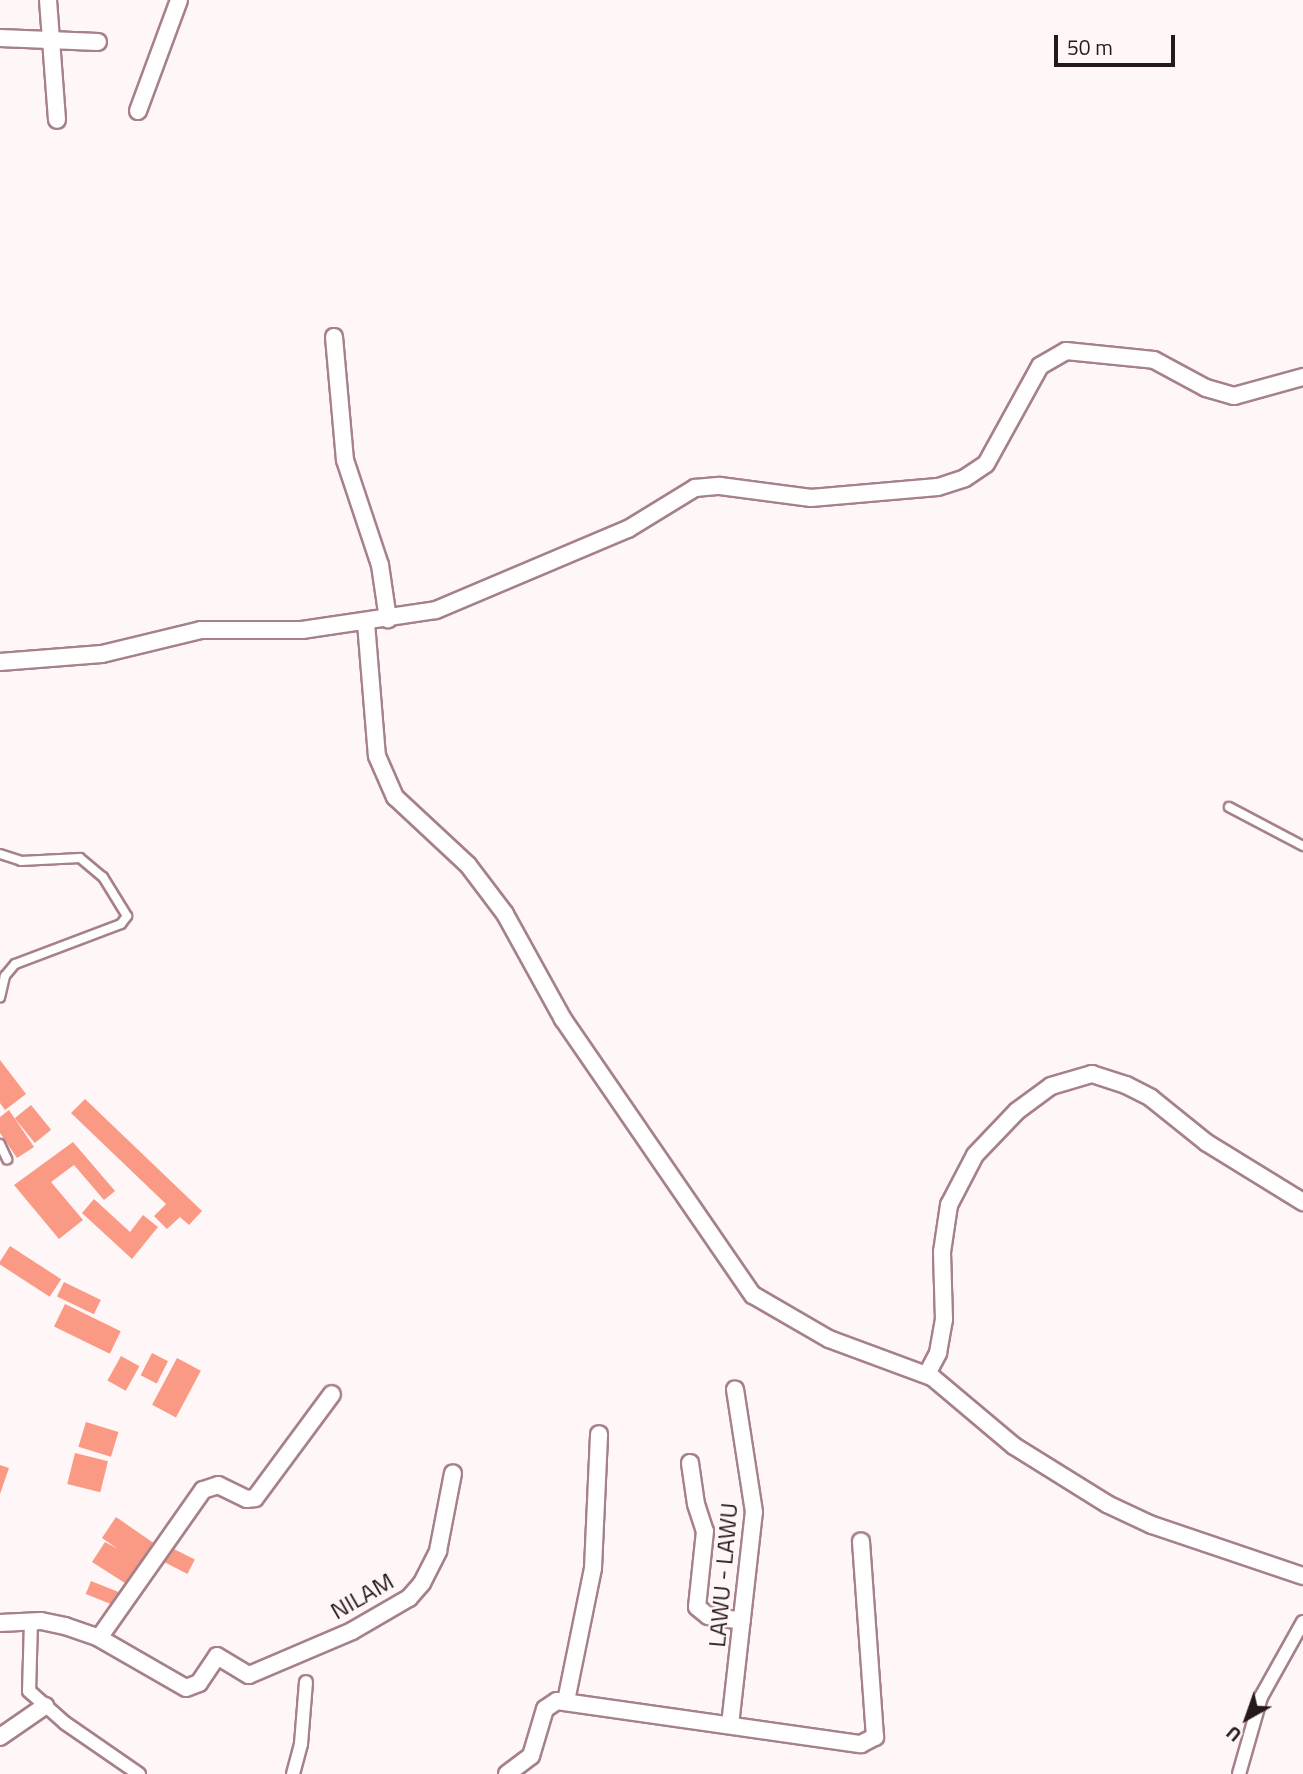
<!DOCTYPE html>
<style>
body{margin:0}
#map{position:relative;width:1303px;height:1774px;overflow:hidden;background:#fef6f7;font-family:"Titillium Web",sans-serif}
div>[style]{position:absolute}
.building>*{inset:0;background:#fa9a85;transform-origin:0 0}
.roads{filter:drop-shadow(2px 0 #a68188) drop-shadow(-2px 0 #a68188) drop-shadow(0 2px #a68188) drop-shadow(0 -2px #a68188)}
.service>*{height:8px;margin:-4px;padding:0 4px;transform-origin:4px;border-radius:4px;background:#fff}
.pedestrian>*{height:12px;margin:-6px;padding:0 6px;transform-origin:6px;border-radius:6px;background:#fff}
.minor>*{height:16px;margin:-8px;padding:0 8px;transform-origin:8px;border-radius:8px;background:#fff}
span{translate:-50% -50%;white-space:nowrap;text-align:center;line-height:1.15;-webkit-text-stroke:5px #fef6f7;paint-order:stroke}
.street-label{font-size:24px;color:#27181b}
.north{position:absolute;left:1212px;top:1683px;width:70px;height:70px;-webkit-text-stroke:5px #fef6f7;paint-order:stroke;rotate:220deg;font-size:19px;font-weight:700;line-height:28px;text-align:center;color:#27181b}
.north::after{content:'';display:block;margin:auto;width:24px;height:32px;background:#27181b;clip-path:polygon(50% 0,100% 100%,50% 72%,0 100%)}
.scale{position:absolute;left:1054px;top:35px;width:121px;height:32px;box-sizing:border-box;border:4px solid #27181b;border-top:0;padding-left:9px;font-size:21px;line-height:24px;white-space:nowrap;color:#27181b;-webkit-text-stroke:5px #fef6f7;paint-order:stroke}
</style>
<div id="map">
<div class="building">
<i style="clip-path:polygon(0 1060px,26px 1094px,5px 1110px,0 1103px)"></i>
<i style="clip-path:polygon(85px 1099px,202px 1211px,189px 1225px,180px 1217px,167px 1229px,154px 1216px,166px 1204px,71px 1113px)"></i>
<i style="left:31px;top:1105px;width:32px;height:21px;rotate:51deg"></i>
<i style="clip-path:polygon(9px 1110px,34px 1147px,17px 1158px,0 1133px,0 1117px)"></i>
<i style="clip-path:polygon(73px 1142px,115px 1191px,104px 1200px,74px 1165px,51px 1182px,83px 1220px,59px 1239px,14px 1185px)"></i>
<i style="clip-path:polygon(94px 1199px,130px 1232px,143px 1215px,158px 1227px,132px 1259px,82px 1213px)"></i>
<i style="left:10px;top:1246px;width:61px;height:21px;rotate:33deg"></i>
<i style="left:64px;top:1282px;width:41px;height:16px;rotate:26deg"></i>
<i style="left:65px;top:1304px;width:62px;height:25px;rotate:26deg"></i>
<i style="left:152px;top:1353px;width:18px;height:25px;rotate:27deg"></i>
<i style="left:121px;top:1356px;width:21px;height:28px;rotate:29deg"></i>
<i style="left:177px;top:1358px;width:27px;height:53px;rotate:28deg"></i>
<i style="left:86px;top:1422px;width:34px;height:26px;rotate:17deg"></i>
<i style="left:75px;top:1453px;width:34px;height:32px;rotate:14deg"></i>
<i style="clip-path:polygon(0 1465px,9px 1468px,0 1494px)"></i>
<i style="clip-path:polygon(116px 1517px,155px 1544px,128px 1585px,92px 1562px,105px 1542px,118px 1549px,102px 1538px)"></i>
<i style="left:168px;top:1546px;width:30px;height:16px;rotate:27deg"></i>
<i style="left:91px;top:1581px;width:31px;height:14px;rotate:22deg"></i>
</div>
<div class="roads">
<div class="service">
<i style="left:1229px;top:807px;width:84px;rotate:27.8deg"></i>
<i style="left:0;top:854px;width:22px;rotate:18deg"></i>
<i style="left:21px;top:861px;width:59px;rotate:-2.9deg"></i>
<i style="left:80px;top:858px;width:30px;rotate:40deg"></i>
<i style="left:103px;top:877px;width:46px;rotate:58.4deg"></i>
<i style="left:127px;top:916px;width:10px;rotate:127deg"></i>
<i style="left:121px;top:924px;width:113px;rotate:159.3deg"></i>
<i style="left:15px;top:964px;width:16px;rotate:130deg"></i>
<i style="left:5px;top:976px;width:22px;rotate:103deg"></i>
<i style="left:0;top:1144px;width:17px;rotate:65deg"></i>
</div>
<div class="pedestrian">
<i style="left:31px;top:1621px;width:70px;rotate:91.6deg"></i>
<i style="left:29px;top:1691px;width:48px;rotate:41.6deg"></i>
<i style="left:65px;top:1723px;width:90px;rotate:34.6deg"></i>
<i style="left:293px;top:1774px;width:31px;rotate:-75deg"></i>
<i style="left:301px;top:1744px;width:62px;rotate:-85.4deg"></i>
<i style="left:1239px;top:1774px;width:80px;rotate:-74.1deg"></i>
<i style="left:1261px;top:1697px;width:86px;rotate:-60.8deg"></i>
</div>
<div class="minor">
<i style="left:48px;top:0;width:120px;rotate:85.7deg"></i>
<i style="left:0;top:38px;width:98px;rotate:2.3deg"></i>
<i style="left:138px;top:111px;width:118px;rotate:-69.7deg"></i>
<i style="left:334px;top:337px;width:123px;rotate:84.9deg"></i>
<i style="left:345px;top:460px;width:111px;rotate:71.6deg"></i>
<i style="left:380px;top:565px;width:55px;rotate:81.6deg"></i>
<i style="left:366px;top:623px;width:133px;rotate:85.3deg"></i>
<i style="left:377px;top:756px;width:45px;rotate:66.3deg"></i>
<i style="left:395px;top:797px;width:100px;rotate:43deg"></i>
<i style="left:468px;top:865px;width:61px;rotate:52.9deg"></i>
<i style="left:505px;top:914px;width:120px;rotate:61.1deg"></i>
<i style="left:563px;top:1019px;width:335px;rotate:55.5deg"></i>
<i style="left:753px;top:1295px;width:88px;rotate:30.1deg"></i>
<i style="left:829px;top:1339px;width:110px;rotate:20.3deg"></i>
<i style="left:932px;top:1377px;width:107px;rotate:40.1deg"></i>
<i style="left:1014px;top:1446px;width:110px;rotate:31.9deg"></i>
<i style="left:1107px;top:1504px;width:50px;rotate:25deg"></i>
<i style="left:1152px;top:1525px;width:159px;rotate:18.7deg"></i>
<i style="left:0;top:662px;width:102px;rotate:-4.5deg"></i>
<i style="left:102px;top:654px;width:102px;rotate:-13.6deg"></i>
<i style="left:201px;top:630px;width:101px"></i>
<i style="left:302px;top:630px;width:135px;rotate:-8.5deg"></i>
<i style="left:436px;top:610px;width:208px;rotate:-22.9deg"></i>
<i style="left:628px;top:529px;width:79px;rotate:-31.5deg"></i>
<i style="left:695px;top:488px;width:25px;rotate:-5deg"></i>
<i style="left:720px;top:486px;width:92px;rotate:7.5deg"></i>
<i style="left:811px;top:498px;width:127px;rotate:-5deg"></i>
<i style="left:938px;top:487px;width:28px;rotate:-18deg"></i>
<i style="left:965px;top:478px;width:25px;rotate:-34deg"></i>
<i style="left:986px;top:464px;width:112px;rotate:-61.1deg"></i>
<i style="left:1040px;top:366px;width:30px;rotate:-30deg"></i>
<i style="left:1066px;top:351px;width:88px;rotate:5.8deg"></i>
<i style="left:1154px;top:360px;width:59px;rotate:28.3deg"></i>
<i style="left:1206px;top:388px;width:29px;rotate:16deg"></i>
<i style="left:1234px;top:396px;width:72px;rotate:-15.4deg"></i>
<i style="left:927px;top:1374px;width:24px;rotate:-62deg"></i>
<i style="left:938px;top:1353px;width:34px;rotate:-80deg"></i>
<i style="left:944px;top:1320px;width:68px;rotate:-91.7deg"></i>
<i style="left:942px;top:1252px;width:48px;rotate:-81.5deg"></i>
<i style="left:949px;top:1205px;width:56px;rotate:-62.5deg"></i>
<i style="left:975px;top:1155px;width:61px;rotate:-46.3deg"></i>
<i style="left:1017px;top:1111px;width:42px;rotate:-36.3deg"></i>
<i style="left:1051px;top:1086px;width:43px;rotate:-16.3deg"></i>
<i style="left:1092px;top:1074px;width:36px;rotate:18deg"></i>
<i style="left:1126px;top:1085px;width:28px;rotate:27deg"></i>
<i style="left:1151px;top:1098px;width:72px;rotate:38.8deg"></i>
<i style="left:1207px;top:1143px;width:113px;rotate:31.6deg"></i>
<i style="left:690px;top:1463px;width:41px;rotate:81.7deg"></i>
<i style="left:696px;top:1504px;width:28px;rotate:72deg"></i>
<i style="left:705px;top:1531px;width:76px;rotate:96deg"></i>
<i style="left:697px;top:1607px;width:14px;rotate:39deg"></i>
<i style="left:708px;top:1616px;width:34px;rotate:8deg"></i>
<i style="left:0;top:1623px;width:41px;rotate:-2.8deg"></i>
<i style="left:41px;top:1621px;width:25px;rotate:12deg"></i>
<i style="left:65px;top:1626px;width:36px;rotate:19deg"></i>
<i style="left:99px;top:1638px;width:100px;rotate:29.9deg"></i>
<i style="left:186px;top:1688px;width:14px;rotate:-21deg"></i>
<i style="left:199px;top:1683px;width:32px;rotate:-56deg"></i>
<i style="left:217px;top:1656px;width:37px;rotate:31deg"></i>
<i style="left:249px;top:1675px;width:112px;rotate:-23.1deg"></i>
<i style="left:352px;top:1631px;width:66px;rotate:-30.1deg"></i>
<i style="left:409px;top:1598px;width:20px;rotate:-49deg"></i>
<i style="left:422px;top:1583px;width:36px;rotate:-63deg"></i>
<i style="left:438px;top:1551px;width:79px;rotate:-79.1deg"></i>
<i style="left:99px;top:1638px;width:181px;rotate:-54.9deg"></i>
<i style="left:203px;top:1490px;width:16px;rotate:-18deg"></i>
<i style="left:218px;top:1485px;width:32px;rotate:26deg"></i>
<i style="left:247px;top:1499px;width:8px;rotate:-7deg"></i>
<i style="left:255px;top:1498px;width:129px;rotate:-53.5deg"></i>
<i style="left:566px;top:1701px;width:136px;rotate:-78.5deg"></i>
<i style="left:593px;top:1568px;width:134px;rotate:-87.4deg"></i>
<i style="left:730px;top:1725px;width:214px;rotate:-83.6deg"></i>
<i style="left:754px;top:1512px;width:124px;rotate:-98.8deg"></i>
<i style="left:0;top:1737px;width:55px;rotate:-34.6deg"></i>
<i style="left:507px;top:1774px;width:30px;rotate:-37deg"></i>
<i style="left:531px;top:1756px;width:49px;rotate:-73.4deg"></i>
<i style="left:545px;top:1709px;width:14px;rotate:-34deg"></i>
<i style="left:557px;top:1701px;width:307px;rotate:8.1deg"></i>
<i style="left:861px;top:1744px;width:16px;rotate:-27deg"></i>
<i style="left:875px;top:1737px;width:196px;rotate:-94.1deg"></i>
</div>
</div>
<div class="street-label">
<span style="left:723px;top:1575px;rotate:-85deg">LAWU - LAWU</span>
<span style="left:362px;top:1596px;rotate:-30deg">NILAM</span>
</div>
<div class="north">U</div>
<div class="scale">50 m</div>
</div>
